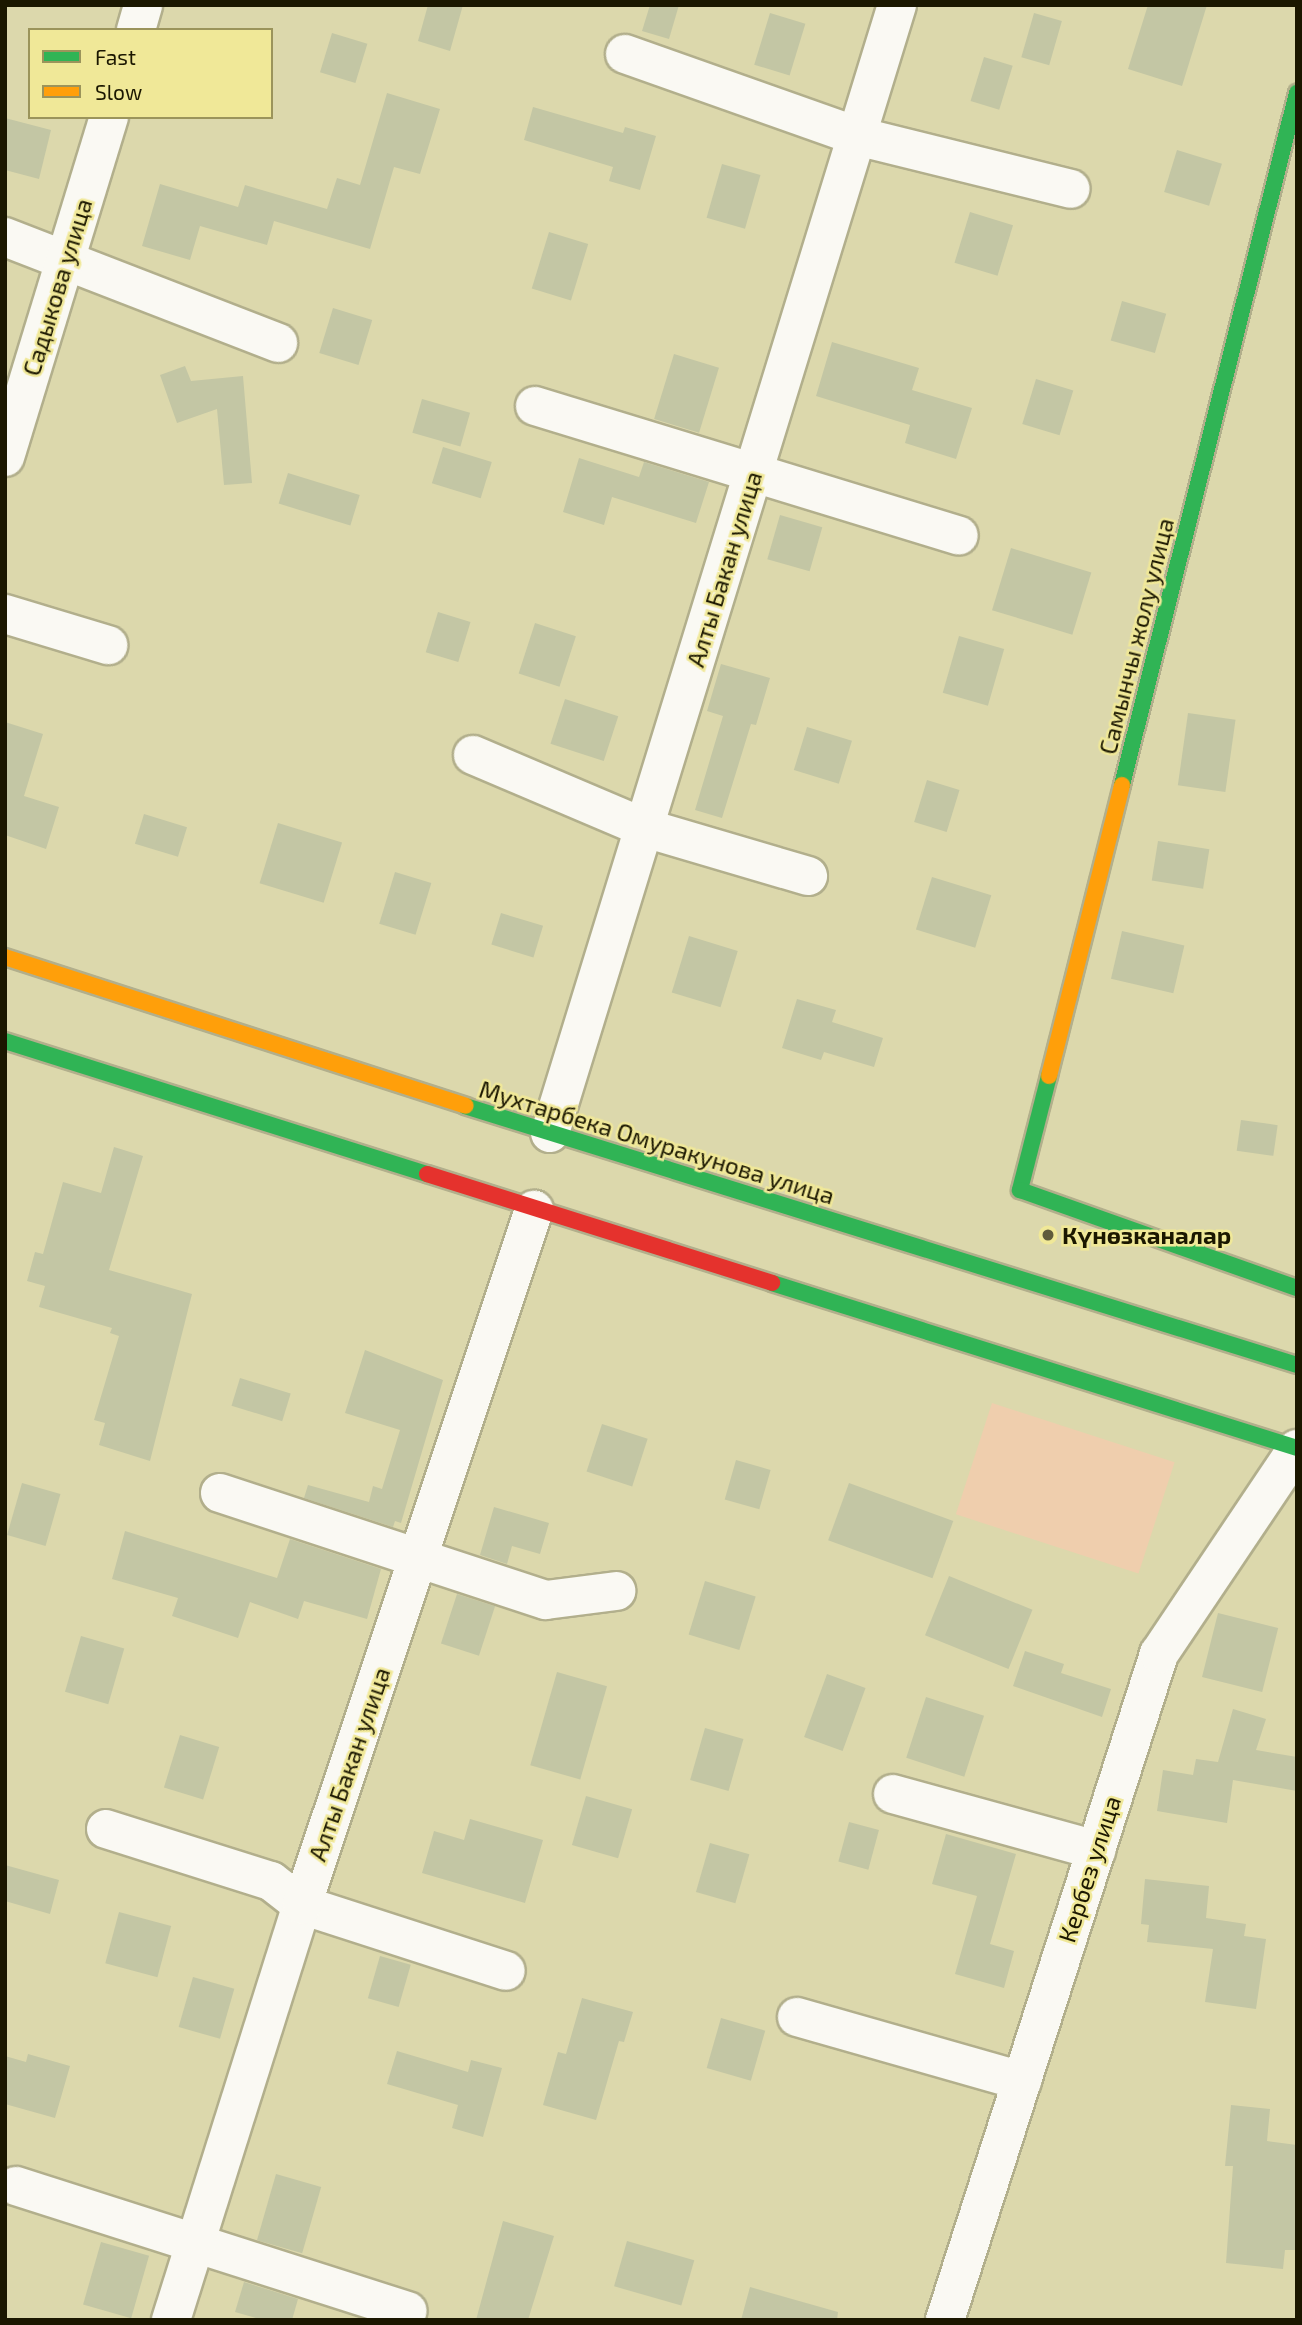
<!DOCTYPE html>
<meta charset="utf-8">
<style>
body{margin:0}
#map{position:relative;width:1302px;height:2325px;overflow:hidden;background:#dcd8ac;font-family:"Exo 2",sans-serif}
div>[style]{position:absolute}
.green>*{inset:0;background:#efcead;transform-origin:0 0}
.building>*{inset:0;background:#c3c6a4;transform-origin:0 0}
.roads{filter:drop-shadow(2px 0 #b2af8c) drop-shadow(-2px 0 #b2af8c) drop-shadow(0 2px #b2af8c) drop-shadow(0 -2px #b2af8c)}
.street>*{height:38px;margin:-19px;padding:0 19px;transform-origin:19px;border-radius:19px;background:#faf9f3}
.fast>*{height:16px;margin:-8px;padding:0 8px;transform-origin:8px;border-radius:8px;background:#30b455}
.slow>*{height:16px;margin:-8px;padding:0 8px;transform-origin:8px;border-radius:8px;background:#ff9f0a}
.jam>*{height:16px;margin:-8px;padding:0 8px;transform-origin:8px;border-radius:8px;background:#e5322d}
.dots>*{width:19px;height:19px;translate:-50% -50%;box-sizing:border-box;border:4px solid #f0e898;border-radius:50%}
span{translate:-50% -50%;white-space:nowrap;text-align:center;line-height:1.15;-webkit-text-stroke:5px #f0e898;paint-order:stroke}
.street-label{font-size:24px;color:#1b1700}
.poi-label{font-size:24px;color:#1b1700;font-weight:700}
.left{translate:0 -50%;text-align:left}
.frame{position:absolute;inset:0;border:7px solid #1b1700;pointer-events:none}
.legend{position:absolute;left:28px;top:28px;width:245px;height:91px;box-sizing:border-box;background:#f0e898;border:2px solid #9b945b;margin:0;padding:9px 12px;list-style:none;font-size:21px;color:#1b1700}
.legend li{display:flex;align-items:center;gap:14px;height:35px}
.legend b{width:35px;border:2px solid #9b945b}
</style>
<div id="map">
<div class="green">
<i style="left:992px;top:1403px;width:192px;height:117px;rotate:18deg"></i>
</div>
<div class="building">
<i style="clip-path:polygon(428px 5px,463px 5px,450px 51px,418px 41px)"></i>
<i style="clip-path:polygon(650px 5px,679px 5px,669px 39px,642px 31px)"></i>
<i style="clip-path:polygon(1148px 5px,1207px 5px,1182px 86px,1128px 69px)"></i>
<i style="left:770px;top:13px;width:37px;height:54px;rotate:17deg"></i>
<i style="left:1034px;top:13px;width:29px;height:46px;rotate:16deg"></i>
<i style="left:332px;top:33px;width:37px;height:41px;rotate:17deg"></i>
<i style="left:984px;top:57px;width:30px;height:46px;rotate:17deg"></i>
<i style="clip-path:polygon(387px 93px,440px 109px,420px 174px,394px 167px,370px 249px,274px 221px,267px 245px,200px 226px,190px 260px,142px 246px,160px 184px,238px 207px,245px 185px,327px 209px,337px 178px,360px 185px)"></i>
<i style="clip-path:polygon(533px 107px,623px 133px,625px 127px,656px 136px,640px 190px,609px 181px,613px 167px,524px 140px)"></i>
<i style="clip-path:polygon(5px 118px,51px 130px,39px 179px,5px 170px)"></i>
<i style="left:1177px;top:150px;width:47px;height:44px;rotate:17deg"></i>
<i style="left:722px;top:164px;width:40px;height:56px;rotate:16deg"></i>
<i style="left:970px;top:212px;width:45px;height:53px;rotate:17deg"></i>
<i style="left:549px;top:232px;width:41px;height:59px;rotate:17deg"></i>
<i style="left:1122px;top:301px;width:46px;height:41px;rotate:16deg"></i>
<i style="left:333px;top:308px;width:41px;height:47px;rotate:17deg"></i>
<i style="clip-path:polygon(832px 342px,919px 368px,912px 390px,972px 408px,956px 459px,905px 443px,910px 425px,816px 396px)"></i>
<i style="left:674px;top:354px;width:47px;height:68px;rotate:17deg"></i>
<i style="clip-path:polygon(185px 366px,191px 381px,243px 376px,252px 483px,224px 485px,217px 409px,177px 423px,160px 375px)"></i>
<i style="left:1036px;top:379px;width:39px;height:47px;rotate:17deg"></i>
<i style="left:422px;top:399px;width:50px;height:35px;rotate:16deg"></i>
<i style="left:443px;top:447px;width:51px;height:38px;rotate:17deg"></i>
<i style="clip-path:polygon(579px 458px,639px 477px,644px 462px,709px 482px,696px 523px,612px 497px,604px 525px,563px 512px)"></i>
<i style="left:288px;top:473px;width:75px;height:32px;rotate:17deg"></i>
<i style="left:780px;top:515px;width:44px;height:46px;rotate:16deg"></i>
<i style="left:1011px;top:548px;width:84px;height:65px;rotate:17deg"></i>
<i style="left:438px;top:612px;width:34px;height:42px;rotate:17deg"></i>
<i style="left:535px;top:623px;width:43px;height:53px;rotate:18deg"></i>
<i style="left:959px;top:636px;width:47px;height:59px;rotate:16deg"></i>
<i style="clip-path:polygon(721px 664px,770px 678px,756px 725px,751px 724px,722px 818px,695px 810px,723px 716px,707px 711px)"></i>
<i style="left:565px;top:699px;width:56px;height:47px;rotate:18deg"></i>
<i style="left:1188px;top:713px;width:48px;height:73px;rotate:8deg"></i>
<i style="clip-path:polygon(5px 722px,43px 734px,24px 796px,59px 807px,46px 849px,5px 835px)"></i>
<i style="left:807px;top:727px;width:47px;height:45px;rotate:17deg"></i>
<i style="left:927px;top:780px;width:34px;height:44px;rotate:17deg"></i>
<i style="left:144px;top:814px;width:45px;height:31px;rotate:17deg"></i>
<i style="left:278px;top:823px;width:67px;height:63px;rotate:17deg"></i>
<i style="left:1158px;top:841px;width:52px;height:40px;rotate:9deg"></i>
<i style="left:395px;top:872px;width:38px;height:54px;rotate:17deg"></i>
<i style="left:932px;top:877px;width:62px;height:55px;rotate:17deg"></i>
<i style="left:501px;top:913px;width:44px;height:33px;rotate:17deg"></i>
<i style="left:1122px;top:931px;width:64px;height:49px;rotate:13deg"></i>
<i style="left:689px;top:936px;width:51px;height:59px;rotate:17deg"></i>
<i style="clip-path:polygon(797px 999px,836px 1010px,832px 1022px,883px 1038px,874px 1067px,824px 1052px,821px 1060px,782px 1048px)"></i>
<i style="left:1241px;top:1120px;width:37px;height:31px;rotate:8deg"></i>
<i style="clip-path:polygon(114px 1147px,143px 1156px,109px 1270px,192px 1294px,150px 1461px,99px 1445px,105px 1423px,94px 1420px,119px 1336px,110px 1333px,112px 1328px,39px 1307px,45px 1286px,27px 1281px,35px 1252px,43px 1254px,63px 1182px,101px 1193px)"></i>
<i style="clip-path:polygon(365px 1350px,443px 1380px,401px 1523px,395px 1521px,393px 1527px,304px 1498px,308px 1485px,369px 1502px,373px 1486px,382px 1489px,400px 1430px,345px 1413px)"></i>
<i style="left:240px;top:1378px;width:53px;height:29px;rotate:17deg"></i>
<i style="left:602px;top:1424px;width:48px;height:50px;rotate:18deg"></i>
<i style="left:736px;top:1460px;width:36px;height:41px;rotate:16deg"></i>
<i style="left:22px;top:1483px;width:40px;height:54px;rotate:16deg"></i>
<i style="left:849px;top:1483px;width:111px;height:61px;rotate:20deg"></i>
<i style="clip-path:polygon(494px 1507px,549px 1523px,540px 1554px,512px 1546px,507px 1564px,480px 1555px)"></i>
<i style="clip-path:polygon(125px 1531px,277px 1578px,290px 1539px,381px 1569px,367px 1619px,304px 1601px,298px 1619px,250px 1602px,238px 1638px,172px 1616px,178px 1598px,112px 1579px)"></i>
<i style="left:949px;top:1576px;width:90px;height:64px;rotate:22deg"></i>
<i style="left:705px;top:1581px;width:53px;height:56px;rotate:17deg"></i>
<i style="left:457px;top:1594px;width:40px;height:52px;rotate:18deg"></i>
<i style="left:1218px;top:1613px;width:62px;height:66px;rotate:14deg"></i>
<i style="left:81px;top:1636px;width:45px;height:58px;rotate:16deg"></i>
<i style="clip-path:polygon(1025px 1651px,1064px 1664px,1061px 1673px,1111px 1689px,1102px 1717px,1013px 1686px)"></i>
<i style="left:557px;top:1672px;width:52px;height:97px;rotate:16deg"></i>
<i style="left:827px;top:1674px;width:41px;height:67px;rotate:20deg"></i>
<i style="left:926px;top:1697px;width:61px;height:64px;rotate:18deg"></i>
<i style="clip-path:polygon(1233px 1709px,1266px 1719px,1256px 1750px,1297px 1757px,1297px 1791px,1233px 1780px,1227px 1823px,1157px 1811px,1163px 1770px,1193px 1775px,1196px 1759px,1218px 1762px)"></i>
<i style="left:705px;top:1728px;width:40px;height:54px;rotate:16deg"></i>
<i style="left:180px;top:1735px;width:41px;height:55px;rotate:17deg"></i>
<i style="left:586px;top:1796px;width:48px;height:51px;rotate:16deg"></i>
<i style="clip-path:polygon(470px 1819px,543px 1840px,525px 1903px,422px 1873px,434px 1831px,464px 1840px)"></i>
<i style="left:849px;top:1822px;width:31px;height:41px;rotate:15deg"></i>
<i style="clip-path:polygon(946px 1834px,1016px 1854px,990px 1944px,1014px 1951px,1004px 1988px,955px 1974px,977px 1896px,932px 1884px)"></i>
<i style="left:710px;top:1843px;width:41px;height:51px;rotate:16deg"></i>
<i style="clip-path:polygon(5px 1865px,59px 1880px,50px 1914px,5px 1901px)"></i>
<i style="clip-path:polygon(1145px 1879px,1209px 1886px,1206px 1918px,1246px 1924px,1244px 1936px,1266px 1939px,1256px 2009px,1205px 2002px,1213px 1949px,1147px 1942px,1149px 1925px,1141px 1924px)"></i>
<i style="left:119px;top:1912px;width:54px;height:53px;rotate:15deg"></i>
<i style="left:380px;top:1956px;width:32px;height:44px;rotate:16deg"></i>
<i style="left:193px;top:1977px;width:43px;height:52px;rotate:16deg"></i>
<i style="clip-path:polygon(582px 1998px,633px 2012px,624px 2042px,619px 2041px,596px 2120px,543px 2105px,558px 2052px,566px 2054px)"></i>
<i style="left:721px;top:2018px;width:46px;height:52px;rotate:16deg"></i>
<i style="clip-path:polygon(397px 2051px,468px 2072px,471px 2060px,502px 2068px,483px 2137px,452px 2128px,458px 2105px,387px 2084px)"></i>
<i style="clip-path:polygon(28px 2054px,70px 2066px,55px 2118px,5px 2104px,5px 2056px,26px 2062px)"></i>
<i style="clip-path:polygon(1231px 2105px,1270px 2109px,1267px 2141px,1297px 2145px,1297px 2250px,1285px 2250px,1283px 2269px,1226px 2263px,1233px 2166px,1225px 2166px)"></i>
<i style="left:276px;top:2174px;width:47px;height:69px;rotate:16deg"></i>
<i style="clip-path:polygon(503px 2221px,554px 2236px,528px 2320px,476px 2320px)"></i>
<i style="left:627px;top:2241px;width:70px;height:47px;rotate:16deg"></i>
<i style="left:101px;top:2242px;width:50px;height:65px;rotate:16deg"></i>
<i style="clip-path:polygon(244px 2282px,298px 2299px,292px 2320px,263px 2320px,235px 2312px)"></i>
<i style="clip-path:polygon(750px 2287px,838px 2312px,837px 2320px,741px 2320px)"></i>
</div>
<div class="roads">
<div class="street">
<i style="left:136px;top:30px;width:26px;rotate:-74deg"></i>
<i style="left:625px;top:54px;width:246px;rotate:19.5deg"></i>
<i style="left:857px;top:136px;width:220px;rotate:13.9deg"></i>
<i style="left:5px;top:237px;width:293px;rotate:21.2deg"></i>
<i style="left:535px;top:406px;width:443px;rotate:17deg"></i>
<i style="left:5px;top:457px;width:356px;rotate:-73deg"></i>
<i style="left:5px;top:614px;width:108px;rotate:16.8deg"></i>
<i style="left:473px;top:755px;width:187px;rotate:23deg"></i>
<i style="left:645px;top:828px;width:170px;rotate:16.4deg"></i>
<i style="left:550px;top:1133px;width:1180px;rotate:-72.9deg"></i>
<i style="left:220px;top:1493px;width:343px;rotate:18.2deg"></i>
<i style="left:546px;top:1600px;width:71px;rotate:-7.3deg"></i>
<i style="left:893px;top:1794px;width:211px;rotate:15.4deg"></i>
<i style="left:106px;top:1829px;width:173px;rotate:17.5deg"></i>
<i style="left:271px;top:1881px;width:39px;rotate:38deg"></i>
<i style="left:302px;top:1905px;width:214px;rotate:17.9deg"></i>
<i style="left:797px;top:2017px;width:234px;rotate:15.9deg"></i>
<i style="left:16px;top:2186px;width:411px;rotate:17.7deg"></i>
<i style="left:171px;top:2320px;width:435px;rotate:-72.5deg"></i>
<i style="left:302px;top:1905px;width:733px;rotate:-71.54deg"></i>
<i style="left:945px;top:2320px;width:700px;rotate:-72.19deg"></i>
<i style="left:1159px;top:1654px;width:247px;rotate:-56.1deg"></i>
</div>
<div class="fast">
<i style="left:1122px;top:785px;width:714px;rotate:-75.81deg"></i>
<i style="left:5px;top:1041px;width:442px;rotate:17.5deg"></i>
<i style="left:1049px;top:1076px;width:118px;rotate:104.3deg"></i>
<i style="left:1020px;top:1190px;width:294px;rotate:19.5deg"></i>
<i style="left:465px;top:1106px;width:871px;rotate:17.29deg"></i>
<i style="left:772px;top:1283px;width:550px;rotate:17.45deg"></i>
</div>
<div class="slow">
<i style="left:5px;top:957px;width:484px;rotate:17.9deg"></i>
<i style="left:1049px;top:1076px;width:300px;rotate:-75.9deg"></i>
</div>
<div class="jam">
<i style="left:427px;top:1174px;width:362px;rotate:17.5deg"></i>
</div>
</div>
<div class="dots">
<i style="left:1048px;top:1235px;background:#5f5b3c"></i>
</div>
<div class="street-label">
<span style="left:57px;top:287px;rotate:-73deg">Садыкова улица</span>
<span style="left:724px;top:569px;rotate:-73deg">Алты Бакан улица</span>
<span style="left:1136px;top:636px;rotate:-76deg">Самынчы жолу улица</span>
<span style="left:657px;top:1142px;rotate:17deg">Мухтарбека Омуракунова улица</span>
<span style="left:349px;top:1764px;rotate:-71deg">Алты Бакан улица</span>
<span style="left:1089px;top:1869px;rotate:-72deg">Кербез улица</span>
</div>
<div class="poi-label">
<span class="left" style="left:1062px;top:1235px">Күнөзканалар</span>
</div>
<div class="frame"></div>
<ul class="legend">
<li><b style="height:9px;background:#30b455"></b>Fast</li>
<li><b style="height:9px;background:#ff9f0a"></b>Slow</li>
</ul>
</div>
